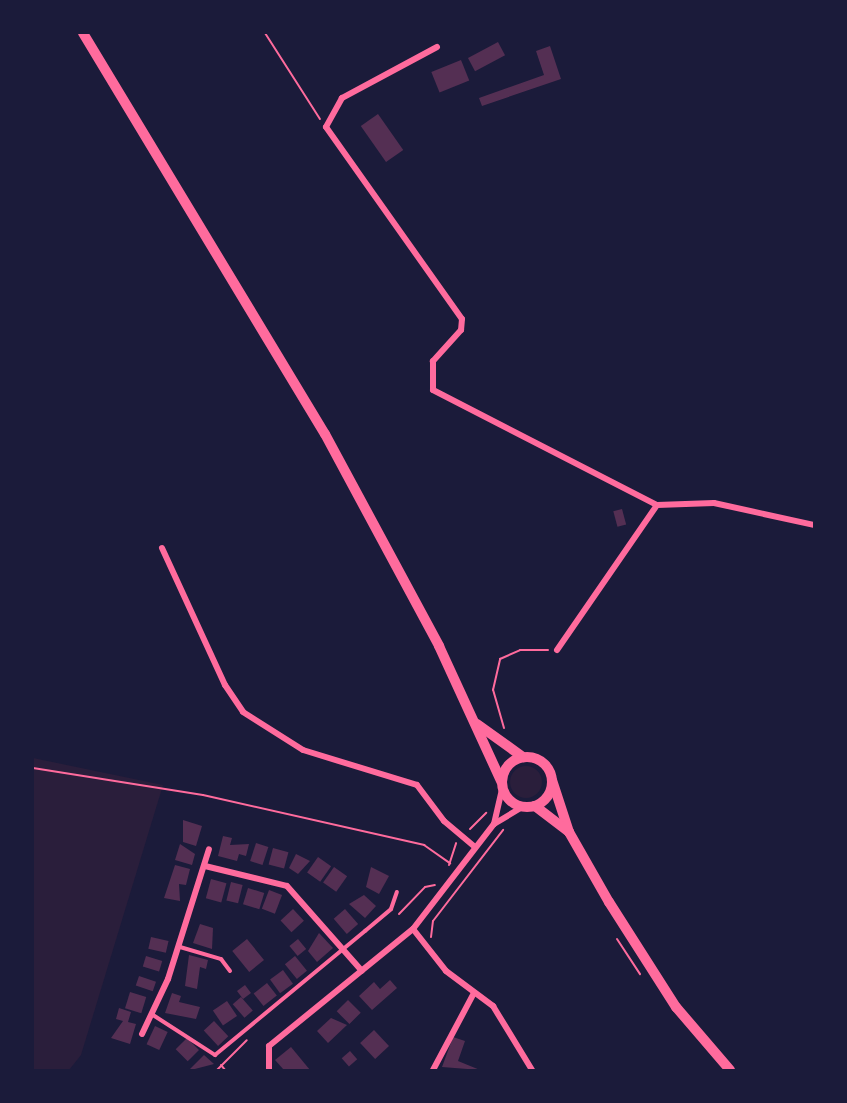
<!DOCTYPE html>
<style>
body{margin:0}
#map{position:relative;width:847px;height:1103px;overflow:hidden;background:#1b1b3a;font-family:Commissioner,sans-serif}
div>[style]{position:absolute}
.green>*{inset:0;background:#2a1e3b}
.round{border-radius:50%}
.building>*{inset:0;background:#542f53;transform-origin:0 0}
.path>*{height:2px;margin:-1px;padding:0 1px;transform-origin:1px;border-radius:1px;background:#ff6b9d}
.service>*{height:4px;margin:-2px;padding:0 2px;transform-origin:2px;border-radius:2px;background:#ff6b9d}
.minor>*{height:6px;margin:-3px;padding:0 3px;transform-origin:3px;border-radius:3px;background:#ff6b9d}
.primary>*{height:10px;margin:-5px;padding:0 5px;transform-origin:5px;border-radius:5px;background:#ff6b9d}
.primary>.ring{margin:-5px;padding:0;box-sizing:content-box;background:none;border:10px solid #ff6b9d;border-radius:50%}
span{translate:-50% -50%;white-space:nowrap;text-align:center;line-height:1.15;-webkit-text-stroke:5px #1b1b3a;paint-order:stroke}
.frame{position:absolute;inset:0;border:34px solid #1b1b3a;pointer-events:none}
</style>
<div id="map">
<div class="green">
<i style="clip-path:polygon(33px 758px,163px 785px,81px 1055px,69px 1070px,33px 1070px)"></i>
<i class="round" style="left:510px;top:766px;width:32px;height:32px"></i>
</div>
<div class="building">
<i style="left:498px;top:42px;width:15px;height:34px;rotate:62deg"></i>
<i style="clip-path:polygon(550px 46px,561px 79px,482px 106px,479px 98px,544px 75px,536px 51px)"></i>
<i style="left:461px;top:60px;width:22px;height:32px;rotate:68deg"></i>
<i style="left:378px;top:114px;width:44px;height:21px;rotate:55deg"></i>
<i style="left:622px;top:509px;width:16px;height:9px;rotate:75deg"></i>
<i style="clip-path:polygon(183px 820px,202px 826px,196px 846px,183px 842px)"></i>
<i style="clip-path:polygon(223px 836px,232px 838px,230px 845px,249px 844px,246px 856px,239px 854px,237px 861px,218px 856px)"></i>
<i style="left:256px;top:843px;width:13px;height:19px;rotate:18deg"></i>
<i style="clip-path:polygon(180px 844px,195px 854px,192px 865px,175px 860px)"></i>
<i style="left:273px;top:848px;width:16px;height:17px;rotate:15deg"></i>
<i style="clip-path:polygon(296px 854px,310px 861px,298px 874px,289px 868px)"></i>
<i style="left:318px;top:857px;width:16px;height:19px;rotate:35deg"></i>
<i style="clip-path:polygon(175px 865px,190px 869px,186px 885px,179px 884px,180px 901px,164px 898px)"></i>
<i style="left:334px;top:867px;width:16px;height:19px;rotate:35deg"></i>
<i style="clip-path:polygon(371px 867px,389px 876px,379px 894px,366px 887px)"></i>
<i style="left:211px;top:879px;width:16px;height:20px;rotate:15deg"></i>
<i style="left:231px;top:882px;width:12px;height:19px;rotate:14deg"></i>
<i style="left:248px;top:888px;width:17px;height:17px;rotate:17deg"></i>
<i style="left:269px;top:890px;width:14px;height:20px;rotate:21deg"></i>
<i style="clip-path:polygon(364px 895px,376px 906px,365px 918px,349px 904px)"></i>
<i style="left:293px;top:909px;width:16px;height:17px;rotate:47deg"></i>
<i style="left:345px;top:909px;width:20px;height:15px;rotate:49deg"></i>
<i style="clip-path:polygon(200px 924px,213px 928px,212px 949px,193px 943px)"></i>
<i style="clip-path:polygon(319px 933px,333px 948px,317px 962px,308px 951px)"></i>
<i style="left:151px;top:937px;width:18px;height:12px;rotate:13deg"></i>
<i style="left:247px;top:939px;width:27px;height:19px;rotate:51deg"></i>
<i style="left:298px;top:939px;width:13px;height:11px;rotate:51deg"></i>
<i style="clip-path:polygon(189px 955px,208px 960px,206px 969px,200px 967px,197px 989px,185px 986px)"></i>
<i style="left:146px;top:956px;width:17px;height:11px;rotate:17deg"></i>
<i style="left:295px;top:956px;width:19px;height:13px;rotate:51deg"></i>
<i style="left:283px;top:970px;width:17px;height:16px;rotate:54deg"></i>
<i style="left:139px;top:976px;width:18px;height:10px;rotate:19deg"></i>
<i style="clip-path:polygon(390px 980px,397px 988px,372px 1010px,359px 996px,374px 982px,380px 989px)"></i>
<i style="left:267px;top:983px;width:16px;height:17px;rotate:52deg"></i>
<i style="left:245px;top:985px;width:10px;height:10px;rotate:53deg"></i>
<i style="left:130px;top:992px;width:17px;height:17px;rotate:17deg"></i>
<i style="clip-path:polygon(172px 993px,181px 996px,179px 1002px,200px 1007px,196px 1019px,165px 1013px)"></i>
<i style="left:241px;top:997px;width:18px;height:11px;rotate:49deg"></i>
<i style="left:348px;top:1000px;width:18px;height:16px;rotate:45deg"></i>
<i style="left:227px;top:1001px;width:18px;height:17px;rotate:56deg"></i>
<i style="clip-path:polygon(119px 1008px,131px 1012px,128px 1022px,136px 1024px,130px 1044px,111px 1038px,123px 1021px,116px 1019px)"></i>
<i style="clip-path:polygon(331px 1018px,347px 1025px,328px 1043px,317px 1031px)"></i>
<i style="left:214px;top:1021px;width:21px;height:14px;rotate:47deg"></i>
<i style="left:155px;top:1026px;width:14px;height:20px;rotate:25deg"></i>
<i style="left:374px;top:1030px;width:22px;height:19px;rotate:47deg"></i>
<i style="clip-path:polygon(453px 1037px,465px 1041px,458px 1061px,480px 1070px,442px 1067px)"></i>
<i style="left:187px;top:1038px;width:17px;height:16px;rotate:45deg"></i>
<i style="clip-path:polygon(291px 1047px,310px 1070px,284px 1070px,275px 1060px)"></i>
<i style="left:350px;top:1051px;width:11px;height:11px;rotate:49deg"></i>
<i style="clip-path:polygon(204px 1055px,214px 1064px,191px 1070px,190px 1069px)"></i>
</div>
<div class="path">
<i style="left:265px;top:33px;width:102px;rotate:57.4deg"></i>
<i style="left:504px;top:728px;width:40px;rotate:-106deg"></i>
<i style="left:493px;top:690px;width:32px;rotate:-77deg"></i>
<i style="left:500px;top:659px;width:22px;rotate:-24deg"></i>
<i style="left:520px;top:650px;width:28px"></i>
<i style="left:33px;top:768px;width:172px;rotate:9deg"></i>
<i style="left:203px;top:795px;width:227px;rotate:12.7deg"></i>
<i style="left:424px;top:845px;width:32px;rotate:35deg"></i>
<i style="left:470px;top:829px;width:23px;rotate:-45deg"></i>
<i style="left:449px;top:865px;width:23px;rotate:-72deg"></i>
<i style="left:399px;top:914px;width:37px;rotate:-46deg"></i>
<i style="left:425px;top:887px;width:10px;rotate:-11deg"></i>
<i style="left:431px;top:937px;width:16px;rotate:-83deg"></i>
<i style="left:433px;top:921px;width:115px;rotate:-52.4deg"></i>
<i style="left:617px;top:939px;width:42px;rotate:56.7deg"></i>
<i style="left:221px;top:1065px;width:6px;rotate:51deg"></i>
<i style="left:217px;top:1070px;width:42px;rotate:-45deg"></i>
</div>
<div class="service">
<i style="left:180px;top:947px;width:43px;rotate:16.3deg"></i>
<i style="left:221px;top:959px;width:15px;rotate:53deg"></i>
<i style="left:153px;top:1015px;width:74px;rotate:32.8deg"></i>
<i style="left:215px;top:1055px;width:195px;rotate:-39.6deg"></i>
<i style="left:365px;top:931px;width:34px;rotate:-40deg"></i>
<i style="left:391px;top:909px;width:18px;rotate:-71deg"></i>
</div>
<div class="minor">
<i style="left:437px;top:47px;width:108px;rotate:151.8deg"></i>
<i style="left:342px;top:98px;width:33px;rotate:119deg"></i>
<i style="left:326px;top:127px;width:235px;rotate:54.7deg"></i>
<i style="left:462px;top:319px;width:11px;rotate:95deg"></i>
<i style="left:461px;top:330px;width:42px;rotate:132.1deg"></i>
<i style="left:433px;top:361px;width:29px;rotate:90deg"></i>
<i style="left:433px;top:390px;width:252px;rotate:27.2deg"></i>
<i style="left:657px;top:505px;width:57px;rotate:-2deg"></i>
<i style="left:714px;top:503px;width:102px;rotate:12.4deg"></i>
<i style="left:162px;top:548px;width:151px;rotate:65.3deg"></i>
<i style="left:225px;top:685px;width:32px;rotate:56deg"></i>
<i style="left:243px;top:712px;width:71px;rotate:32.3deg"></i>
<i style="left:303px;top:750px;width:119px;rotate:17.1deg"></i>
<i style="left:417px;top:785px;width:45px;rotate:53.1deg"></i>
<i style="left:444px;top:821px;width:40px;rotate:40deg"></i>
<i style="left:557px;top:650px;width:176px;rotate:-55.4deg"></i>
<i style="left:494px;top:824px;width:37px;rotate:-77deg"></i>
<i style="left:205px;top:866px;width:84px;rotate:13.7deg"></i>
<i style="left:287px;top:886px;width:113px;rotate:48.6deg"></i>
<i style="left:413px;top:929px;width:53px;rotate:51.8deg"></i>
<i style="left:446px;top:971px;width:59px;rotate:36.7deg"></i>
<i style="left:493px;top:1006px;width:75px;rotate:58.6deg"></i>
<i style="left:142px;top:1034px;width:61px;rotate:-64.7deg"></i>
<i style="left:168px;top:979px;width:136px;rotate:-72.5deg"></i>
<i style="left:269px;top:1070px;width:24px;rotate:-90deg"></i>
<i style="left:269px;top:1046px;width:186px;rotate:-39.1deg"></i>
<i style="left:413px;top:929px;width:133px;rotate:-52.4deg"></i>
<i style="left:494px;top:824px;width:33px;rotate:-31deg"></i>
<i style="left:433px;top:1070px;width:87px;rotate:-62deg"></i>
</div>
<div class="primary">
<i style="left:83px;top:33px;width:468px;rotate:58.9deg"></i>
<i style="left:325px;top:434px;width:241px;rotate:61.7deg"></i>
<i style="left:439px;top:646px;width:149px;rotate:65.3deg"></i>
<i style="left:477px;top:724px;width:57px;rotate:35.7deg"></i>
<i class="ring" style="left:502px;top:757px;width:40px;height:40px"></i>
<i style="left:552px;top:780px;width:55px;rotate:71.9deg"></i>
<i style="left:569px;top:832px;width:81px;rotate:60.3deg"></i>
<i style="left:609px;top:902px;width:125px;rotate:57.5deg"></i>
<i style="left:676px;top:1007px;width:83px;rotate:49.4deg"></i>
<i style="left:535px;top:806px;width:43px;rotate:37.4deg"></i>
</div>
<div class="frame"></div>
</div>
